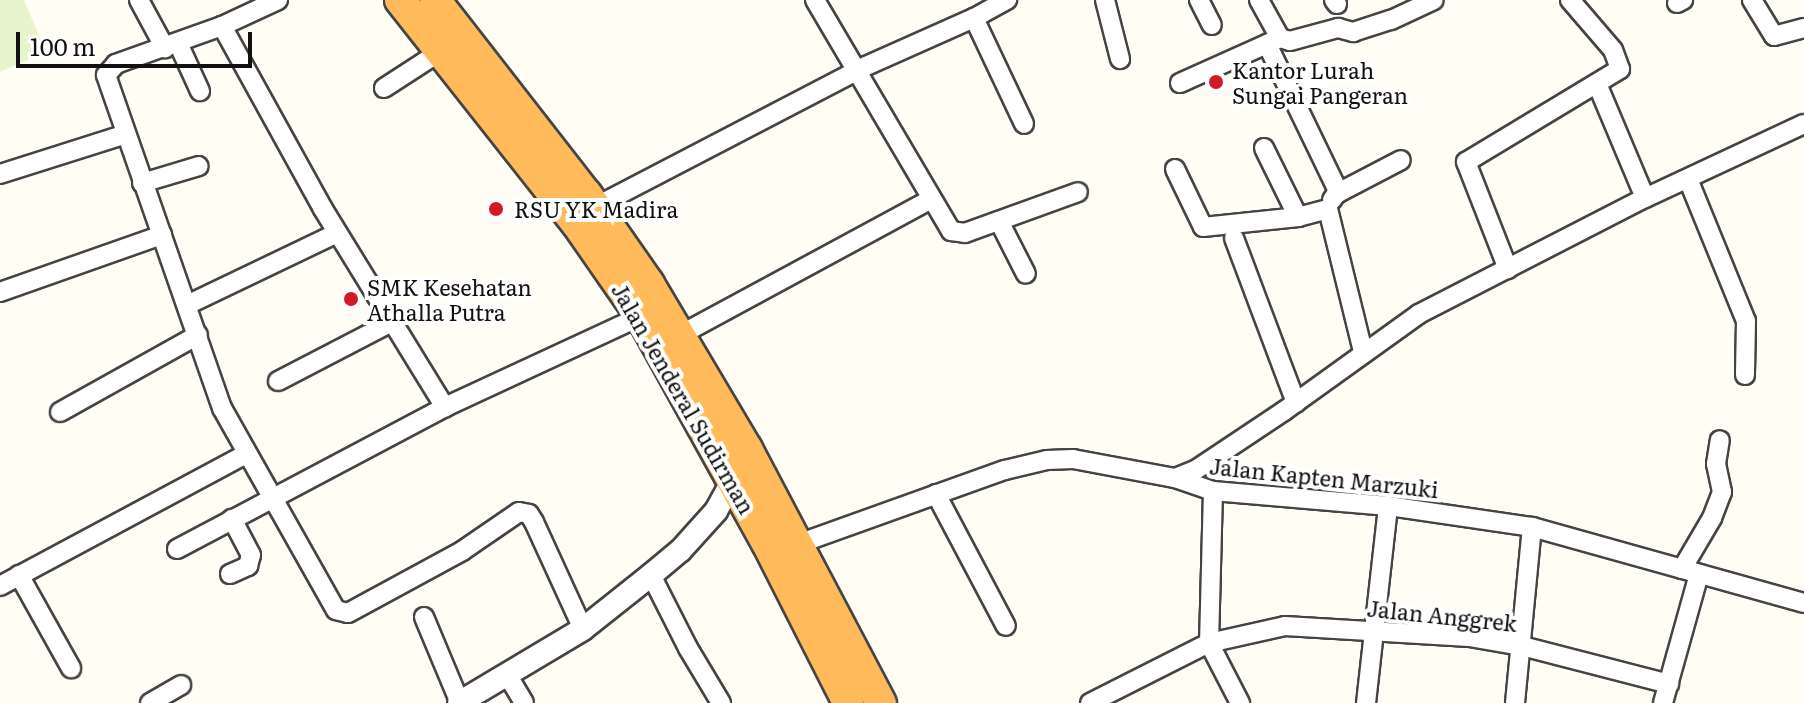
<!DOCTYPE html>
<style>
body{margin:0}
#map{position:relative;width:1804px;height:703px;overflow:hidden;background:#fffdf4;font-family:Literata,serif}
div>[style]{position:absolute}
.pitch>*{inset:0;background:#e7f5cc}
.roads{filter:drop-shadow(2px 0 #444) drop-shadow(-2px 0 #444) drop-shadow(0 2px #444) drop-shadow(0 -2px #444)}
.minor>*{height:18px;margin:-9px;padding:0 9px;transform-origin:9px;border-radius:9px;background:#fff}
.tertiary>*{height:22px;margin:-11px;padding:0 11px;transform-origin:11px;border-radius:11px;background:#fff}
.trunk>*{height:30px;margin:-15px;padding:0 15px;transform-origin:15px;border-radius:15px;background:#ffba5b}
.dots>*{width:22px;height:22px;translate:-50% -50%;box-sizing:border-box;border:4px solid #fff;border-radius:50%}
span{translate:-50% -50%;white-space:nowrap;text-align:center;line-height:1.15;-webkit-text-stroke:8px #fff;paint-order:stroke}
.poi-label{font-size:22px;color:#111}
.left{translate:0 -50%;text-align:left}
.street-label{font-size:22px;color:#111}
.scale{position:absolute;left:16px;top:32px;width:236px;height:36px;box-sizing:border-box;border:4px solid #111;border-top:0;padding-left:10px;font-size:24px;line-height:28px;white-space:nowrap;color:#111;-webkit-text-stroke:6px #fff;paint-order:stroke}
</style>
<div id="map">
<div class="pitch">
<i style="clip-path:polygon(0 0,24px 0,46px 52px,0 72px)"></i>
</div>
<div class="roads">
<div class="minor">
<i style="left:139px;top:0;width:55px;rotate:61.6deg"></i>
<i style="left:278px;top:0;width:62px;rotate:155.1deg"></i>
<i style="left:222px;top:26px;width:113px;rotate:160.3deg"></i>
<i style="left:116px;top:64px;width:15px;rotate:132deg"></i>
<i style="left:106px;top:75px;width:353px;rotate:70.8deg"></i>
<i style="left:222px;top:408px;width:232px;rotate:60.6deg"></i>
<i style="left:336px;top:610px;width:12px;rotate:14deg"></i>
<i style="left:348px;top:613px;width:130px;rotate:-28.5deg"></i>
<i style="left:462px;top:551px;width:69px;rotate:-34.4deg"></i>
<i style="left:519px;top:512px;width:10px;rotate:11deg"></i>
<i style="left:529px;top:514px;width:9px;rotate:58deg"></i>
<i style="left:534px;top:522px;width:118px;rotate:65.4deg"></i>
<i style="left:815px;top:0;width:268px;rotate:59.5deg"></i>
<i style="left:951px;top:231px;width:14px;rotate:8deg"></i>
<i style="left:965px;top:233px;width:120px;rotate:-19.9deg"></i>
<i style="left:1105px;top:0;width:61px;rotate:75.7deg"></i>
<i style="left:1199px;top:0;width:28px;rotate:63deg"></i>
<i style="left:1259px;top:0;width:43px;rotate:61.1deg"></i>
<i style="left:1334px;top:0;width:5px;rotate:53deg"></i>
<i style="left:1752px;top:0;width:42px;rotate:58.6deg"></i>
<i style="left:1774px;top:36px;width:31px;rotate:-15deg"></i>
<i style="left:1677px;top:3px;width:7px;rotate:-27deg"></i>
<i style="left:974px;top:18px;width:38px;rotate:-29deg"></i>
<i style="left:222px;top:26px;width:209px;rotate:61.1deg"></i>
<i style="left:323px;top:209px;width:233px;rotate:58.4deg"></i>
<i style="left:178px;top:43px;width:53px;rotate:65.4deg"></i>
<i style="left:1267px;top:44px;width:165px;rotate:64.2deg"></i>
<i style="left:1180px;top:83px;width:110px;rotate:-24.2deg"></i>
<i style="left:1280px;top:38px;width:10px;rotate:17deg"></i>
<i style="left:1290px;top:41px;width:50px;rotate:-15.2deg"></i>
<i style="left:1338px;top:28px;width:16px;rotate:15deg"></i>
<i style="left:1353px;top:32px;width:40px;rotate:-18deg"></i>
<i style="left:1391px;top:20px;width:47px;rotate:-24.9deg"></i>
<i style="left:1598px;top:86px;width:121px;rotate:67.2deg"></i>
<i style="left:384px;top:88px;width:68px;rotate:-33deg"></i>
<i style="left:1264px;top:148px;width:77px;rotate:63.8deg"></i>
<i style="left:1175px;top:169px;width:64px;rotate:64.2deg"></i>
<i style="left:1203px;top:227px;width:96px;rotate:-6deg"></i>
<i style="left:1298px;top:217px;width:31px;rotate:-15deg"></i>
<i style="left:1328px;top:209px;width:146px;rotate:76.2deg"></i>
<i style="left:0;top:174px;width:132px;rotate:-17.6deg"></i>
<i style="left:1688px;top:179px;width:153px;rotate:67.8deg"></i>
<i style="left:1746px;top:321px;width:54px;rotate:91.1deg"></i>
<i style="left:142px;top:183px;width:59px;rotate:-16.6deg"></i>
<i style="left:1332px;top:200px;width:7px;rotate:-56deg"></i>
<i style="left:1336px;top:194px;width:73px;rotate:-27.6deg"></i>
<i style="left:595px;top:207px;width:305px;rotate:-27.5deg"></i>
<i style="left:866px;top:66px;width:118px;rotate:-24deg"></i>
<i style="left:974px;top:18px;width:117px;rotate:64.7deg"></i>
<i style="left:999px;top:221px;width:59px;rotate:63deg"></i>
<i style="left:1234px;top:238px;width:176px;rotate:69.4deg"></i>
<i style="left:1508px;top:269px;width:115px;rotate:-111.4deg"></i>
<i style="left:1466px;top:162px;width:180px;rotate:-31.1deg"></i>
<i style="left:1620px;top:69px;width:20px;rotate:-110deg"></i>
<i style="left:1613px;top:50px;width:66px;rotate:-130.7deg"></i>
<i style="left:0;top:292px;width:172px;rotate:-19.4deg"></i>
<i style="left:187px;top:305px;width:166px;rotate:-25.6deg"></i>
<i style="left:680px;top:335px;width:284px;rotate:-28.4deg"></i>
<i style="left:278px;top:381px;width:126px;rotate:-27.4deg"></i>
<i style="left:60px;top:412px;width:158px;rotate:-29.2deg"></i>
<i style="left:1175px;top:478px;width:24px;rotate:-22deg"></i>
<i style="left:1197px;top:469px;width:105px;rotate:-33.7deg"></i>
<i style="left:1284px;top:411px;width:166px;rotate:-35.7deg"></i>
<i style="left:1419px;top:314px;width:254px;rotate:-27.2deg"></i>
<i style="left:1645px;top:198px;width:175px;rotate:-25deg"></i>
<i style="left:1213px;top:491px;width:152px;rotate:91.5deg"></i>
<i style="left:1209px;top:643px;width:68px;rotate:62.7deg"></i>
<i style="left:936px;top:494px;width:149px;rotate:62.1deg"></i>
<i style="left:798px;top:544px;width:220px;rotate:-19.7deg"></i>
<i style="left:1005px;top:470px;width:43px;rotate:-13.4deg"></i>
<i style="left:1047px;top:460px;width:26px;rotate:-2deg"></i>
<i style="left:1073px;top:459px;width:104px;rotate:10.6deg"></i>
<i style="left:1175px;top:478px;width:40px;rotate:18.9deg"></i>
<i style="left:1213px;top:491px;width:176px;rotate:4.9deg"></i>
<i style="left:1388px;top:506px;width:146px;rotate:8.3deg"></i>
<i style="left:1532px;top:527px;width:282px;rotate:15.6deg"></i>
<i style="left:177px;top:549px;width:303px;rotate:-27.9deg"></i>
<i style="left:445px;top:407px;width:216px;rotate:-24.9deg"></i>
<i style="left:1682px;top:569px;width:59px;rotate:-59.5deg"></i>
<i style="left:1712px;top:518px;width:28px;rotate:-69deg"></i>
<i style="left:1722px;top:492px;width:29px;rotate:-102deg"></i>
<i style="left:1716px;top:464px;width:24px;rotate:-81deg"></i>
<i style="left:230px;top:574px;width:20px;rotate:-24deg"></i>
<i style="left:248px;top:566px;width:11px;rotate:-75deg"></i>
<i style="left:251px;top:555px;width:41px;rotate:-117.8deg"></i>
<i style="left:19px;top:575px;width:107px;rotate:60.8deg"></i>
<i style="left:651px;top:575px;width:82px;rotate:63.1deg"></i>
<i style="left:688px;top:648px;width:64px;rotate:59deg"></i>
<i style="left:0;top:586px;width:279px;rotate:-28.2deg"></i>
<i style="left:424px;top:617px;width:93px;rotate:67.3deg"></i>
<i style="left:508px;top:676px;width:31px;rotate:59deg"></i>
<i style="left:150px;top:703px;width:36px;rotate:-30deg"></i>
<i style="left:1090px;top:703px;width:133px;rotate:-26.8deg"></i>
<i style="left:1209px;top:643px;width:78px;rotate:-12.6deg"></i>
<i style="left:1285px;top:626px;width:184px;rotate:3.4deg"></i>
<i style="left:1469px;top:637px;width:54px;rotate:9.6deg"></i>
<i style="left:1522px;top:646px;width:152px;rotate:14.5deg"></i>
<i style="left:1366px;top:703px;width:198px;rotate:-83.6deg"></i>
<i style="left:1515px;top:703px;width:177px;rotate:-84.5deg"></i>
<i style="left:1663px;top:703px;width:134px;rotate:-74.4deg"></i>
</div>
<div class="tertiary">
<i style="left:459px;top:703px;width:144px;rotate:-30.8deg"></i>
<i style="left:583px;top:629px;width:87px;rotate:-38.5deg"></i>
<i style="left:651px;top:575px;width:38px;rotate:-40deg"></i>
<i style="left:680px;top:551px;width:54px;rotate:-48deg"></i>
<i style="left:716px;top:511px;width:46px;rotate:-61.2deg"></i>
</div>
<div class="trunk">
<i style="left:400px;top:0;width:285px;rotate:51.7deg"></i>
<i style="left:577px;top:224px;width:112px;rotate:55.2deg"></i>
<i style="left:641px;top:316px;width:260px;rotate:61deg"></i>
<i style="left:767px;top:543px;width:179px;rotate:63.1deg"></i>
<i style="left:435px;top:0;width:247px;rotate:52.1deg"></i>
<i style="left:587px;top:195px;width:108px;rotate:55.1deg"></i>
<i style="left:649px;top:284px;width:192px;rotate:59.3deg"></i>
<i style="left:747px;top:449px;width:287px;rotate:62.2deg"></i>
</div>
</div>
<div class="dots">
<i style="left:1216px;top:82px;background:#d01a26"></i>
<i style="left:496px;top:209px;background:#d01a26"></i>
<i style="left:351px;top:299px;background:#d01a26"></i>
</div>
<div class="poi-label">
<span class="left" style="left:1232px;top:82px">Kantor Lurah<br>Sungai Pangeran</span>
<span class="left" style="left:514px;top:209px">RSU YK Madira</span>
<span class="left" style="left:367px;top:299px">SMK Kesehatan<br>Athalla Putra</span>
</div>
<div class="street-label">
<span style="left:684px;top:398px;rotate:60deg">Jalan Jenderal Sudirman</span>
<span style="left:1324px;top:477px;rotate:6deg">Jalan Kapten Marzuki</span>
<span style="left:1442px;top:615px;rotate:6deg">Jalan Anggrek</span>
</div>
<div class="scale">100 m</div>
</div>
